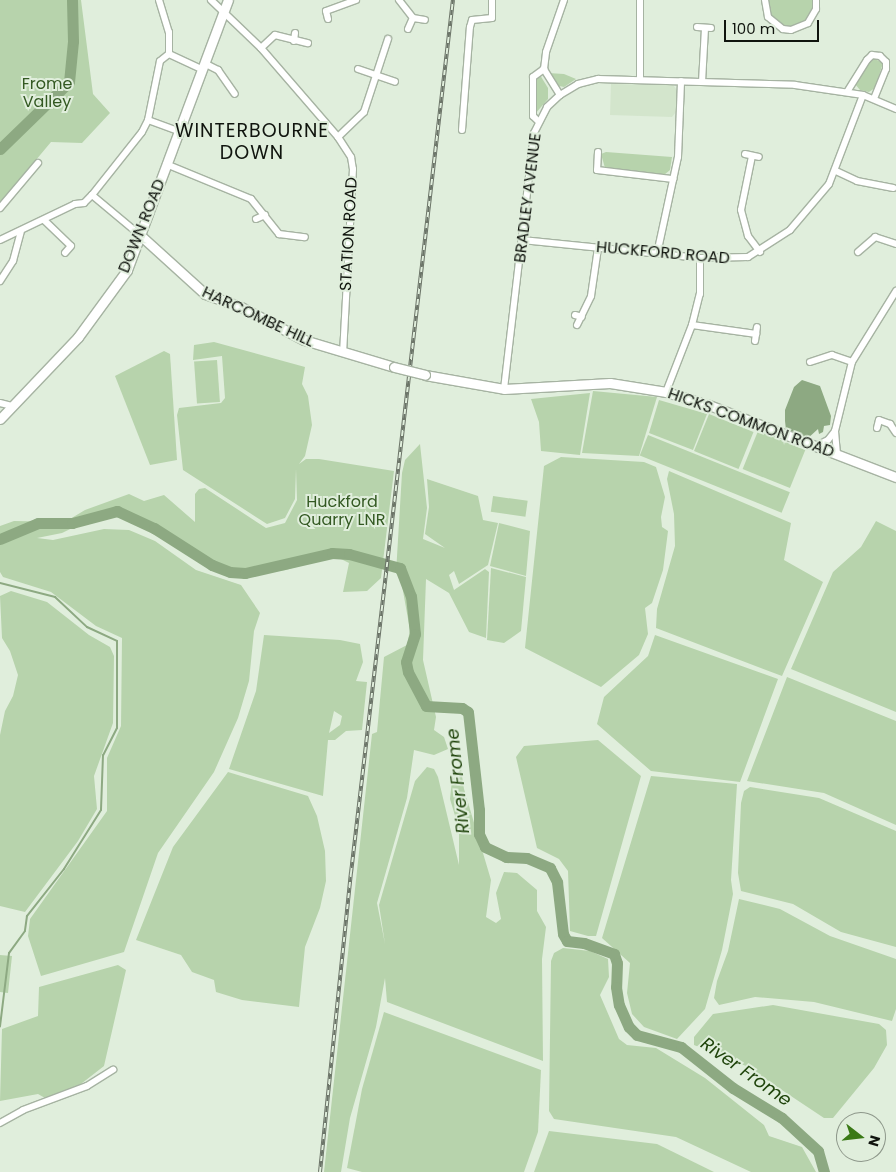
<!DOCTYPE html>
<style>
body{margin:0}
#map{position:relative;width:896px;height:1172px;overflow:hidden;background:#e0eedc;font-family:Poppins,sans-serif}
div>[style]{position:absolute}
.built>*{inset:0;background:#d3e5cc}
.green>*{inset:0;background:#b7d3ac;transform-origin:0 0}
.water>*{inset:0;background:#8da982}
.stream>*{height:2px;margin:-1px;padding:0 1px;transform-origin:1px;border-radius:1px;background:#8da982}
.river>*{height:11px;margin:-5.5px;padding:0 5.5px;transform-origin:5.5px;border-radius:5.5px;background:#8da982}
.roads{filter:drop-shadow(1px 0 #a6b3a2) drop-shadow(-1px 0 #a6b3a2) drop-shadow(0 1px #a6b3a2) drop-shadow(0 -1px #a6b3a2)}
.street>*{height:6px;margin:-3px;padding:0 3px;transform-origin:3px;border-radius:3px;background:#fff}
.secondary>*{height:9px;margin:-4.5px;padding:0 4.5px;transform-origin:4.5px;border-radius:4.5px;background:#fff}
.rail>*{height:4px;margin-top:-2px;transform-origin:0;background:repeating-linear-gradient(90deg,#e0eedc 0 5.5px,#6b7468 0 11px);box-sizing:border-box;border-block:1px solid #6b7468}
.bridges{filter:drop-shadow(1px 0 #a6b3a2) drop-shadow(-1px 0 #a6b3a2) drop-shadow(0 1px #a6b3a2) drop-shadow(0 -1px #a6b3a2)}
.secondary-bridge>*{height:9px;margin:-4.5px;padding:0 4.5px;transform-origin:4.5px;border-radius:4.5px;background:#fff}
span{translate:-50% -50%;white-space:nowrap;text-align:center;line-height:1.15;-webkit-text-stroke:4px #e0eedc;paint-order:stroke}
.park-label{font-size:16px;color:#335922}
.street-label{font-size:16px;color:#10140e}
.water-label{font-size:18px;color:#20450c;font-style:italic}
.quarter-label{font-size:19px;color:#10140e;letter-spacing:1px}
.north{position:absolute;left:836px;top:1112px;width:50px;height:50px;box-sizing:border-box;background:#e0eedc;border:1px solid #8d978a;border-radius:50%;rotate:106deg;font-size:14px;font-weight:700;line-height:20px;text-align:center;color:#10140e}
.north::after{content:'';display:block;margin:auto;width:18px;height:22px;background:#3a7916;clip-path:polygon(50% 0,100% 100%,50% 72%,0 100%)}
.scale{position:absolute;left:724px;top:20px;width:95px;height:22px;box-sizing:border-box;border:2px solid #10140e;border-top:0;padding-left:6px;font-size:15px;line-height:18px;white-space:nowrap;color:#10140e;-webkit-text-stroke:4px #e0eedc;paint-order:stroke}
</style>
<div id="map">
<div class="built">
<i style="clip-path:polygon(611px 84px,673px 85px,677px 90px,676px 112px,672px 117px,610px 115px)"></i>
</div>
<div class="green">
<i style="clip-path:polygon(0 0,81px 0,93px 94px,110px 113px,82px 143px,51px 142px,0 203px)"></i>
<i style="clip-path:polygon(768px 0,812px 0,812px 8px,805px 21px,791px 27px,784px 25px,771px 16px)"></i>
<i style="clip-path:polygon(873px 58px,883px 63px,875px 88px,869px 92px,860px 90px,855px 84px)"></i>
<i style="clip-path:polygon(548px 73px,564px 74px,576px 79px,564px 87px,559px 86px)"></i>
<i style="clip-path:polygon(540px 75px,548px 88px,548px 99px,535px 114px,535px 78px)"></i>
<i style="clip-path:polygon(606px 152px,672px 157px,670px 170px,664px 175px,605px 168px,601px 154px)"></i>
<i style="clip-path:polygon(214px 342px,305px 367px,302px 384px,308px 396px,312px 425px,305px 456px,299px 464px,306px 459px,319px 459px,394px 471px,381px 578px,367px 591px,343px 592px,349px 563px,341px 559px,312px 559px,306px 564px,286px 570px,231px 577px,216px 572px,150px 530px,115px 516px,93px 518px,62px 533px,37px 538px,53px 540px,104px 529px,129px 530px,155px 541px,196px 570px,241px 585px,260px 613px,254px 631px,249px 681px,238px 718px,214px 772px,158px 853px,124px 952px,41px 976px,28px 936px,30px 919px,107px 811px,107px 758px,121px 726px,122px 638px,96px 626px,51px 592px,3px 577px,0 572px,0 526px,14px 521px,65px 522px,85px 510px,129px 494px,144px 501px,164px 495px,195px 522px,195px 494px,199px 489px,205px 488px,266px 528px,285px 523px,297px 500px,296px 469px,295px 499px,285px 518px,267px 524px,183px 470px,177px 415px,179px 408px,221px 403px,225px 398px,222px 356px,193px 360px,194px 345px)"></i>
<i style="clip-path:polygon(164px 351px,170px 354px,177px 460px,150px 465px,115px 376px)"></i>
<i style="left:217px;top:360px;width:42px;height:23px;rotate:86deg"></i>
<i style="clip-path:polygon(593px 391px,657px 397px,639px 456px,582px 453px)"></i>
<i style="clip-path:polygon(590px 393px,580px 455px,541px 451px,539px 422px,531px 399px)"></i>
<i style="clip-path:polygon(659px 400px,707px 414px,693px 450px,649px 433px)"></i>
<i style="left:709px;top:414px;width:48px;height:40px;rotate:22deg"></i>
<i style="left:758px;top:431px;width:51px;height:41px;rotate:22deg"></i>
<i style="left:648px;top:435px;width:153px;height:22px;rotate:22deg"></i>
<i style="clip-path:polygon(420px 444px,427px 508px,423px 539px,445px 548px,425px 534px,429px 507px,427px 479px,478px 496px,483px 520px,498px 523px,488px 565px,459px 584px,454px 571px,449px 575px,454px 590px,485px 569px,489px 572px,486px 638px,469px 632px,449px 593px,426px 579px,423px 660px,436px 717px,434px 730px,444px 737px,448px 749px,434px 755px,414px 750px,407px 798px,377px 903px,385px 944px,379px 905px,415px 781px,427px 767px,434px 769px,438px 777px,459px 865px,459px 829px,450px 799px,452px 780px,461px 769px,464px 789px,491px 880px,486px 917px,496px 923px,501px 919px,496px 893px,504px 872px,517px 873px,537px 890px,537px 911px,546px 927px,542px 959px,543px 1061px,387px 1002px,385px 978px,376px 1027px,350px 1118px,341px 1172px,324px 1172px,372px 734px,377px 732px,384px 657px,407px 645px,410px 630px,401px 580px,396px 573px,402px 473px,405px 460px)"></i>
<i style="clip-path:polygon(561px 457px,644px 462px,656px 467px,665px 497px,661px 517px,662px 527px,668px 531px,667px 539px,663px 570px,652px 603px,645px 608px,648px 634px,639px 655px,601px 687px,525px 648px,544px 466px)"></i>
<i style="clip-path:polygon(669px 471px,791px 523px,784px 560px,823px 582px,782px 676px,656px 628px,657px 609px,675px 546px,674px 514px,667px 479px)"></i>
<i style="left:493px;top:496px;width:35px;height:16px;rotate:8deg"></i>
<i style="clip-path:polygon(876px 521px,896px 531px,896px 712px,791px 669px,833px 572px,861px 547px)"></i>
<i style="clip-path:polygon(499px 523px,530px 531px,526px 576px,490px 566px)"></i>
<i style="clip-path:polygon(491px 568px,526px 577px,521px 631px,504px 643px,487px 640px)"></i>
<i style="clip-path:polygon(11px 591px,47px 602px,89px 635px,110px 647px,114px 656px,113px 723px,94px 776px,97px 809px,78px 841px,25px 912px,0 906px,0 735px,5px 711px,13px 696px,18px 675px,10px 651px,2px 638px,0 596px)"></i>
<i style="clip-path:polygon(evenodd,264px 635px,340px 640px,360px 644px,363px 662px,356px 681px,367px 682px,362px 730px,346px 731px,335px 740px,328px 740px,323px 796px,229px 769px,256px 691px,264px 635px,334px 711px,342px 716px,340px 725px,329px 733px,334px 711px)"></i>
<i style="clip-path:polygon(655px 635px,778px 679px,740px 782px,651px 771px,597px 724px,604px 697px,648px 656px)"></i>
<i style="clip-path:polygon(787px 677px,896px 721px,896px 825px,824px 793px,747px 781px)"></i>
<i style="clip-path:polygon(598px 740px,641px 776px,596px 936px,588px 936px,570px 931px,568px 871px,559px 859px,537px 848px,516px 757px,524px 746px)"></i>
<i style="clip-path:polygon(228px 772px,308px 796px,317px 816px,325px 851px,326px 881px,320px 908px,305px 947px,299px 1007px,242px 1000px,216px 992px,214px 980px,192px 972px,181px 955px,136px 940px,173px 847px)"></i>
<i style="clip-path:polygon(651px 776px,737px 784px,731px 880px,733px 894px,722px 950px,705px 1009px,677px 1039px,644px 1027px,632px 1014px,627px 993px,630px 963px,602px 938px)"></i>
<i style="clip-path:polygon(750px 787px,819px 798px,896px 831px,896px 947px,841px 932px,793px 904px,741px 891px,738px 873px,741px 803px,744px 791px)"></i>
<i style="clip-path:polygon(739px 899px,780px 909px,830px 936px,896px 959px,896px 1009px,892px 1021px,814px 1002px,755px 997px,719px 1005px,714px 998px,717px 981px,728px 951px)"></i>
<i style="clip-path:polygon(563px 948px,590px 951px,608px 959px,609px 977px,600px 995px,619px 1039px,627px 1045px,656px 1048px,705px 1078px,764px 1125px,769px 1136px,802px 1147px,816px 1172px,751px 1172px,676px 1137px,554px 1119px,549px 1111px,551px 961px,554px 953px)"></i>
<i style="clip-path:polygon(0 955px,12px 956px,8px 993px,0 992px)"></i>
<i style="clip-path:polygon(118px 965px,126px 970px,104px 1066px,77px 1087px,45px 1098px,38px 1094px,0 1101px,2px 1029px,38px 1016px,39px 987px)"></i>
<i style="clip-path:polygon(773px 1005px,879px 1024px,886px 1030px,887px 1045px,874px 1068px,833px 1118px,824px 1118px,746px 1066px,694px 1045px,694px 1037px,713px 1014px)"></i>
<i style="clip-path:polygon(384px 1012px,541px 1070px,538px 1132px,524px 1172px,362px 1172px,347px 1168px,362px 1089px)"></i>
<i style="clip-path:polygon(549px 1131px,657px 1144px,714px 1172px,534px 1172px)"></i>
</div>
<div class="water">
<i style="clip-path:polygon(802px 380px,820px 386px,831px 416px,830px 425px,824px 426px,823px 432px,819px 434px,818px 429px,807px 439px,786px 430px,785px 421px,785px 410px,794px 387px)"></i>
</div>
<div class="stream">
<i style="left:0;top:583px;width:57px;rotate:14.3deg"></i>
<i style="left:55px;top:597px;width:44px;rotate:43.2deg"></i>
<i style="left:87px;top:627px;width:33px;rotate:25deg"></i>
<i style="left:117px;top:641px;width:87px;rotate:90deg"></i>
<i style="left:117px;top:728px;width:30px;rotate:117deg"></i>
<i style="left:103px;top:755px;width:55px;rotate:92.1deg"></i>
<i style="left:101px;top:810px;width:70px;rotate:122.1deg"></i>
<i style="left:64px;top:869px;width:60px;rotate:128.2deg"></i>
<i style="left:27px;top:916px;width:15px;rotate:98deg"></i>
<i style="left:25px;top:931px;width:27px;rotate:126deg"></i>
<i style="left:9px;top:953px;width:74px;rotate:97deg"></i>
</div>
<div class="river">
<i style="left:0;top:149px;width:96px;rotate:-44.2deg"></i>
<i style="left:69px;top:82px;width:41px;rotate:-84.4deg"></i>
<i style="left:73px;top:41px;width:41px;rotate:-91.4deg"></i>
<i style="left:0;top:539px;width:41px;rotate:-22.8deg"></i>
<i style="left:38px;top:523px;width:34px"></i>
<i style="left:72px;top:523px;width:47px;rotate:-14.9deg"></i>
<i style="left:117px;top:511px;width:41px;rotate:24.7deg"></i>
<i style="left:154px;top:528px;width:69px;rotate:32.5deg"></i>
<i style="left:212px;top:565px;width:19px;rotate:21deg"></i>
<i style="left:230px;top:572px;width:15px;rotate:4deg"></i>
<i style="left:245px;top:573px;width:89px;rotate:-12.9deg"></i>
<i style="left:332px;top:553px;width:17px;rotate:3deg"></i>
<i style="left:349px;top:554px;width:53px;rotate:15.4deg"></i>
<i style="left:400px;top:568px;width:30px;rotate:69deg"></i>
<i style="left:411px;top:596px;width:38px;rotate:84deg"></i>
<i style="left:415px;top:634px;width:29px;rotate:108deg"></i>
<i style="left:406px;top:662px;width:10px;rotate:79deg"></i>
<i style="left:408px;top:672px;width:38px;rotate:62deg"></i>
<i style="left:426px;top:706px;width:36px;rotate:3deg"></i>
<i style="left:462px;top:708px;width:7px;rotate:34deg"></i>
<i style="left:468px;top:712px;width:99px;rotate:83.6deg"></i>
<i style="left:479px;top:810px;width:24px;rotate:90deg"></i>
<i style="left:479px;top:834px;width:14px;rotate:65deg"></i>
<i style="left:485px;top:847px;width:23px;rotate:25deg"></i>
<i style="left:506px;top:857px;width:21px;rotate:3deg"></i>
<i style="left:527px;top:858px;width:25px;rotate:23deg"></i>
<i style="left:550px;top:868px;width:16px;rotate:63deg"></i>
<i style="left:557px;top:882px;width:52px;rotate:83.4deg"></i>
<i style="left:563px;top:934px;width:8px;rotate:60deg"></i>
<i style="left:567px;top:941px;width:17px;rotate:7deg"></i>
<i style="left:584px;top:943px;width:32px;rotate:20deg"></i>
<i style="left:614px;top:954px;width:9px;rotate:72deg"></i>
<i style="left:617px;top:963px;width:24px;rotate:92deg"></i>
<i style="left:616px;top:987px;width:18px;rotate:81deg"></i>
<i style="left:619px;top:1005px;width:24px;rotate:66deg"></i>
<i style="left:629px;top:1027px;width:11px;rotate:45deg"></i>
<i style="left:637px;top:1035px;width:46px;rotate:15.3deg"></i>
<i style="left:681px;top:1047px;width:66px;rotate:38.3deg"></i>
<i style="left:733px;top:1088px;width:57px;rotate:31.5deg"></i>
<i style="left:782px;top:1118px;width:49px;rotate:42.5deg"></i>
<i style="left:818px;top:1151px;width:22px;rotate:74deg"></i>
</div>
<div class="roads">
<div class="street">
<i style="left:159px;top:0;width:34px;rotate:73deg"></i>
<i style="left:169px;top:32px;width:22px;rotate:90deg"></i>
<i style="left:169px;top:54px;width:35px;rotate:25deg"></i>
<i style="left:211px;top:0;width:69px;rotate:43.8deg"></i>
<i style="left:261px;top:48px;width:118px;rotate:49.1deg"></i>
<i style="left:338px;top:137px;width:24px;rotate:57deg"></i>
<i style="left:351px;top:157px;width:12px;rotate:81deg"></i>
<i style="left:353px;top:169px;width:184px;rotate:93.1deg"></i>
<i style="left:399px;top:0;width:23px;rotate:52deg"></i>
<i style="left:640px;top:0;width:80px;rotate:90deg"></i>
<i style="left:765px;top:0;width:17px;rotate:80deg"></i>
<i style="left:768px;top:17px;width:19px;rotate:39deg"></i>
<i style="left:783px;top:29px;width:8px;rotate:7deg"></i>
<i style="left:791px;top:30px;width:18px;rotate:-22deg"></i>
<i style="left:808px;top:23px;width:16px;rotate:-60deg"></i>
<i style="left:816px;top:9px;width:9px;rotate:-90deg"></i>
<i style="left:328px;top:19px;width:8px;rotate:-104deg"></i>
<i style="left:326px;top:11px;width:32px;rotate:-20deg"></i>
<i style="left:697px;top:27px;width:14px;rotate:4deg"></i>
<i style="left:408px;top:29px;width:12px;rotate:-66deg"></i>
<i style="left:413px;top:18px;width:12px;rotate:9deg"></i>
<i style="left:294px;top:41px;width:8px;rotate:-83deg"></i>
<i style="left:261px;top:48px;width:19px;rotate:-43deg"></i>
<i style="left:275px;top:35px;width:34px;rotate:14deg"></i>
<i style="left:204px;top:63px;width:16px;rotate:27deg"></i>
<i style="left:218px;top:70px;width:29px;rotate:55deg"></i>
<i style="left:358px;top:69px;width:39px;rotate:19deg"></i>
<i style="left:702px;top:82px;width:54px;rotate:-86.8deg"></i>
<i style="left:847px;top:92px;width:38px;rotate:-58deg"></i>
<i style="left:867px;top:60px;width:7px;rotate:-45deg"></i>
<i style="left:872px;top:55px;width:8px;rotate:7deg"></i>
<i style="left:880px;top:56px;width:8px;rotate:45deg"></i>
<i style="left:886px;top:62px;width:7px;rotate:90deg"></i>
<i style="left:886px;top:69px;width:31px;rotate:112deg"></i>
<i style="left:560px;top:95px;width:31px;rotate:-122deg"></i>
<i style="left:544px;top:69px;width:17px;rotate:-83deg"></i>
<i style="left:546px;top:52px;width:55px;rotate:-70.9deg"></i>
<i style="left:148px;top:120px;width:32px;rotate:20deg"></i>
<i style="left:539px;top:122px;width:8px;rotate:-135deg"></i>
<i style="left:533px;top:116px;width:39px;rotate:-90deg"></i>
<i style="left:533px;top:77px;width:14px;rotate:-36deg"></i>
<i style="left:462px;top:130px;width:103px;rotate:-85.6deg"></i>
<i style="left:470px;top:27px;width:7px;rotate:-74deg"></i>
<i style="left:472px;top:20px;width:20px;rotate:-6deg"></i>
<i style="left:492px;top:18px;width:18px;rotate:-90deg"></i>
<i style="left:338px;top:137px;width:36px;rotate:-44deg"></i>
<i style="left:364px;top:112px;width:77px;rotate:-71.8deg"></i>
<i style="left:598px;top:152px;width:18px;rotate:93deg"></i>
<i style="left:597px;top:170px;width:77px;rotate:6.8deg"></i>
<i style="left:745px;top:154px;width:14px;rotate:12deg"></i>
<i style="left:752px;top:156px;width:55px;rotate:101.5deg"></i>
<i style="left:741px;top:210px;width:27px;rotate:75deg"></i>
<i style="left:748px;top:236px;width:20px;rotate:53deg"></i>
<i style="left:166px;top:164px;width:92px;rotate:22.4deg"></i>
<i style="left:251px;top:199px;width:45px;rotate:51.3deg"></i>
<i style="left:279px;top:234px;width:26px;rotate:7deg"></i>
<i style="left:836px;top:171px;width:23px;rotate:25deg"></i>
<i style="left:857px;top:181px;width:37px;rotate:11deg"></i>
<i style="left:92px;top:195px;width:62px;rotate:39.8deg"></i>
<i style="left:0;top:208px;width:59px;rotate:-49.8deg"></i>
<i style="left:256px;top:219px;width:10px;rotate:-24deg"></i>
<i style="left:44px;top:220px;width:37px;rotate:44deg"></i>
<i style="left:71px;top:246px;width:9px;rotate:131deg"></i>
<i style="left:0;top:240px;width:83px;rotate:-25.6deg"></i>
<i style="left:75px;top:204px;width:9px;rotate:-6deg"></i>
<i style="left:84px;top:203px;width:11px;rotate:-45deg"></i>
<i style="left:92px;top:195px;width:80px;rotate:-51.6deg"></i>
<i style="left:142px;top:132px;width:13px;rotate:-63deg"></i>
<i style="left:148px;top:120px;width:60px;rotate:-78.5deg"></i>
<i style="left:160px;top:61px;width:11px;rotate:-38deg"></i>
<i style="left:522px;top:240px;width:179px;rotate:5.8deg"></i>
<i style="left:700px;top:258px;width:48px;rotate:-1.2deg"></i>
<i style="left:748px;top:257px;width:50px;rotate:-32.7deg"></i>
<i style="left:790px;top:230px;width:60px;rotate:-49.7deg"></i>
<i style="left:829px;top:184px;width:95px;rotate:-69.1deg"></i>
<i style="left:858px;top:252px;width:23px;rotate:-41deg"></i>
<i style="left:875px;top:237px;width:22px;rotate:18deg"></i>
<i style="left:657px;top:254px;width:99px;rotate:-77.8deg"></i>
<i style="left:678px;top:157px;width:76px;rotate:-87.7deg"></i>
<i style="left:0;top:281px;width:24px;rotate:-57deg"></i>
<i style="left:13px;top:261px;width:30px;rotate:-75deg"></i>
<i style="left:575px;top:315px;width:7px;rotate:16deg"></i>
<i style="left:577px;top:325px;width:32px;rotate:-64deg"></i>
<i style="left:591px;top:296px;width:49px;rotate:-81.7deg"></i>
<i style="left:692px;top:325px;width:65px;rotate:8deg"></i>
<i style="left:755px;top:341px;width:14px;rotate:-82deg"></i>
<i style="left:810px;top:362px;width:23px;rotate:-18deg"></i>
<i style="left:832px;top:355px;width:21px;rotate:19deg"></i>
<i style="left:504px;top:389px;width:258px;rotate:-83.3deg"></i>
<i style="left:534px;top:133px;width:29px;rotate:-63deg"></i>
<i style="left:547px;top:107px;width:18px;rotate:-43deg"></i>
<i style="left:560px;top:95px;width:21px;rotate:-31deg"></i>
<i style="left:578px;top:84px;width:21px;rotate:-14deg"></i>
<i style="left:598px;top:79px;width:197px;rotate:1.7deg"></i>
<i style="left:795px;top:85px;width:69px;rotate:8.4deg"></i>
<i style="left:863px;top:95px;width:36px;rotate:23deg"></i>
<i style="left:666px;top:392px;width:72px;rotate:-68.8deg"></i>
<i style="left:692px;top:325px;width:32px;rotate:-76deg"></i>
<i style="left:700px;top:294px;width:36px;rotate:-90deg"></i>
<i style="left:0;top:403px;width:12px;rotate:14deg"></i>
<i style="left:877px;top:428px;width:8px;rotate:-76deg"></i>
<i style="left:879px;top:420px;width:12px;rotate:20deg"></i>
<i style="left:890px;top:424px;width:11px;rotate:56deg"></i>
<i style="left:816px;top:446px;width:13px;rotate:-27deg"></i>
<i style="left:828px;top:440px;width:11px;rotate:-52deg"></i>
<i style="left:837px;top:454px;width:23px;rotate:-95deg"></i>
<i style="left:835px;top:431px;width:71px;rotate:-76.2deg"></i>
<i style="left:852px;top:362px;width:84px;rotate:-58.2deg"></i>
<i style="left:0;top:1123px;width:26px;rotate:-29deg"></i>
<i style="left:23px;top:1110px;width:68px;rotate:-20.6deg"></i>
<i style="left:87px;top:1086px;width:31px;rotate:-32deg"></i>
</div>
<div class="secondary">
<i style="left:140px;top:235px;width:88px;rotate:42.2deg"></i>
<i style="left:205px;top:294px;width:38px;rotate:20deg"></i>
<i style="left:241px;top:307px;width:71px;rotate:27.6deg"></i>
<i style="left:304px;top:340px;width:94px;rotate:16.7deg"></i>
<i style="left:425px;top:375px;width:80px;rotate:10deg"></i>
<i style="left:504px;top:389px;width:106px;rotate:-3.2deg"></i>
<i style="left:610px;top:383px;width:57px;rotate:9.1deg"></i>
<i style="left:666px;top:392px;width:45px;rotate:16.8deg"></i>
<i style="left:709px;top:405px;width:200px;rotate:21.1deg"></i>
<i style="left:0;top:419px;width:113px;rotate:-46.4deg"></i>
<i style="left:78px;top:337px;width:83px;rotate:-53.8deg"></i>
<i style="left:127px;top:270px;width:288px;rotate:-69.5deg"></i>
</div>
</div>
<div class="rail">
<i style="left:320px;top:1172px;width:301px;rotate:-84.1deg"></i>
<i style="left:351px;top:873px;width:879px;rotate:-83.34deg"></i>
</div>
<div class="bridges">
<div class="secondary-bridge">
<i style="left:394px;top:367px;width:32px;rotate:14deg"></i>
</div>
</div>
<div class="park-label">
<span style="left:47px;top:93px">Frome<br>Valley</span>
<span style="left:342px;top:511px">Huckford<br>Quarry LNR</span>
</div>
<div class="street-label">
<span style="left:528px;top:198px;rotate:-83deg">BRADLEY AVENUE</span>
<span style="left:142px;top:226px;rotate:-68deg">DOWN ROAD</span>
<span style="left:349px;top:234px;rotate:-87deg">STATION ROAD</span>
<span style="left:663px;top:253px;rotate:5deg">HUCKFORD ROAD</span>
<span style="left:258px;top:317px;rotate:25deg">HARCOMBE HILL</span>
<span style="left:751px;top:423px;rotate:20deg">HICKS COMMON ROAD</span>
</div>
<div class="water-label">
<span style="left:458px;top:781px;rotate:-96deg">River Frome</span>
<span style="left:746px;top:1072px;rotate:35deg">River Frome</span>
</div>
<div class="quarter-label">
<span style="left:252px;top:142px">WINTERBOURNE<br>DOWN</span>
</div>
<div class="north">N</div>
<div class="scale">100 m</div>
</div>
